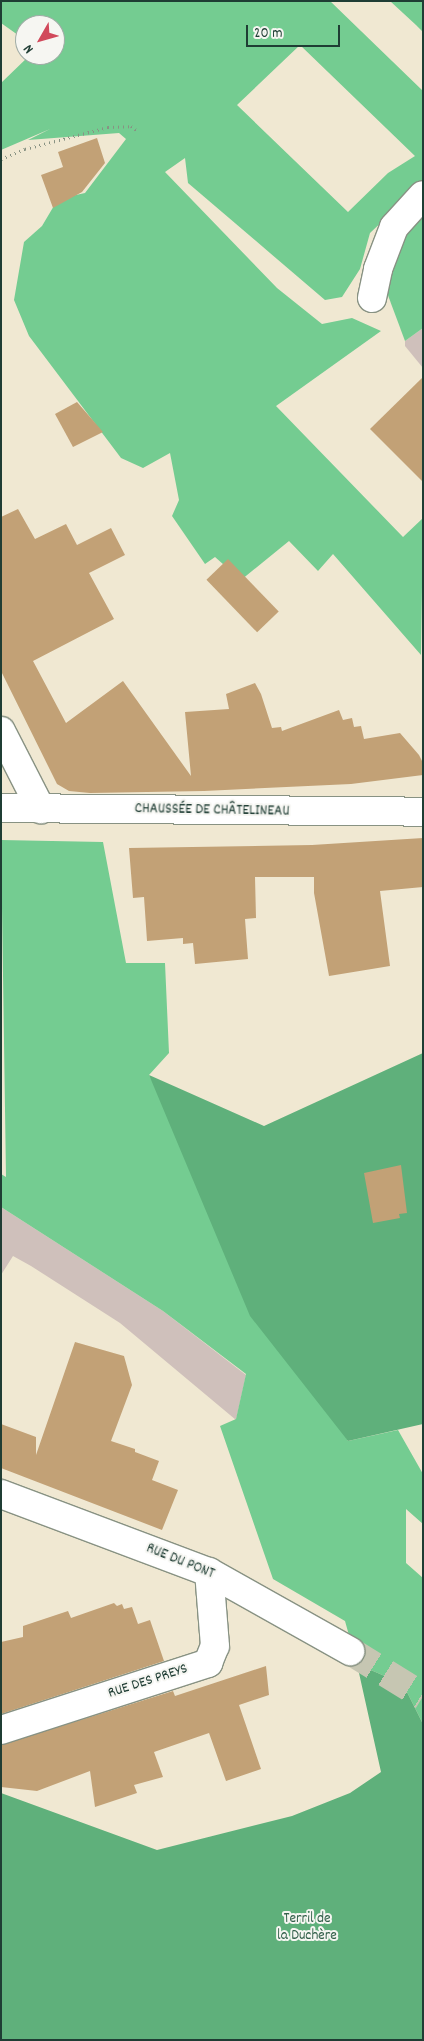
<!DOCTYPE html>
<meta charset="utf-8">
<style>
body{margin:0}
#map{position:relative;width:424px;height:2041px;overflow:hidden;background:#f0e8d2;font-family:Dekko,sans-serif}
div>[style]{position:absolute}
.industrial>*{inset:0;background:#cfc0bb}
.green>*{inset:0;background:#74cc91}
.forest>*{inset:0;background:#5fb07b}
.building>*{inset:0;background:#c2a176;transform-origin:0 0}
.minor-tunnel>*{height:28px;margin-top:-14px;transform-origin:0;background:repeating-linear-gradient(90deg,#c6c6b2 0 28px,transparent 0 42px)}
.path>*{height:3px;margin-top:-1.5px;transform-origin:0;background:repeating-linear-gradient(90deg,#889283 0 1px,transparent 0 5px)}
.roads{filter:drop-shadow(1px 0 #889283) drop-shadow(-1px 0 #889283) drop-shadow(0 1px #889283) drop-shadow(0 -1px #889283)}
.minor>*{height:28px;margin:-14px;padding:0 14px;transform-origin:14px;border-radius:14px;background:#fff}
.major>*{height:28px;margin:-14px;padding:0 14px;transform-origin:14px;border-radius:14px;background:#fff}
span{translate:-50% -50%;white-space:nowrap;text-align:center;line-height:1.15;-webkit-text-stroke:4px #f6f6f2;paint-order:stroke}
.street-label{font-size:15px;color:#1f3d34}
.park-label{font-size:15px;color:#34614b}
.frame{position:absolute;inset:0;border:2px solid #1f3d34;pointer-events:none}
.north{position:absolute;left:15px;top:15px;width:50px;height:50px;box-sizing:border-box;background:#f6f6f2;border:1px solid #a0aca6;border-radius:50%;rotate:232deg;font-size:14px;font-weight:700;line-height:20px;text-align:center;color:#1f3d34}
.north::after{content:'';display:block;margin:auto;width:18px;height:22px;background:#d1495b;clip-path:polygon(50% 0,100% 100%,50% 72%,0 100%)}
.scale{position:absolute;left:246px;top:25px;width:94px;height:22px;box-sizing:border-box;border:2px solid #1f3d34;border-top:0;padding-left:6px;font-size:15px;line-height:18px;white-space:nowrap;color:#1f3d34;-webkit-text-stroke:4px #f6f6f2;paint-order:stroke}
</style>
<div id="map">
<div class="industrial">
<i style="clip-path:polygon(423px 328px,423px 368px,405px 346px,405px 341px)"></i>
<i style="clip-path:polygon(1px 1207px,163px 1311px,246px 1375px,236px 1420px,120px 1323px,31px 1266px,13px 1256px,1px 1275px)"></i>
</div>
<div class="green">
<i style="clip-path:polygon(evenodd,1px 1px,330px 1px,423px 91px,423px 183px,370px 233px,360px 269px,342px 297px,325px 300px,188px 183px,185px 158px,165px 172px,277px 288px,322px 324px,352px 318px,381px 331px,276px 406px,403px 537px,423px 518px,421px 655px,333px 554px,318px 571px,289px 541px,241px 580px,215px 557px,205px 564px,172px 516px,179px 500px,170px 453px,143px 468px,121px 458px,29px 336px,14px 300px,24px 242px,42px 226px,58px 199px,85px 193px,126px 139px,119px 133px,28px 140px,50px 129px,1px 150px,1px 83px,30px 55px,55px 55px,55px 25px,25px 25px,25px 40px,1px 23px,1px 1px,300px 45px,415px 156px,388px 173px,348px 212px,237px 105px,300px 45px)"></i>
<i style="clip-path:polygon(390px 1px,423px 1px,423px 32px,416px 25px)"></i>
<i style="clip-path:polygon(423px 213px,423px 328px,405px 341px,386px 290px,404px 237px)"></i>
<i style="clip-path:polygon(1px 840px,103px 842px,126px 963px,165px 963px,169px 1053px,149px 1075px,348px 1441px,398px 1430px,423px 1474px,423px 1524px,406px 1509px,406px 1563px,423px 1578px,423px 1724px,403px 1684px,357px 1664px,345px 1621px,273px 1579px,220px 1426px,236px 1419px,246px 1374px,163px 1311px,1px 1207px,1px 1174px,6px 1177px)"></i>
</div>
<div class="forest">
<i style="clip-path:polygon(423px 1053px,423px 1424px,348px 1441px,250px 1316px,149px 1075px,264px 1126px)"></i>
<i style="clip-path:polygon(357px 1664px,403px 1684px,423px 1724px,423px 2040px,1px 2040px,1px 1793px,157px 1850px,292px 1816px,350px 1793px,381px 1772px)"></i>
</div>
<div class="building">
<i style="clip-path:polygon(97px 138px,105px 163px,82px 192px,53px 208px,41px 175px,63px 167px,58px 152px)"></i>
<i style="clip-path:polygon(423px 377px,423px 482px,370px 429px)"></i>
<i style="clip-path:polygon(77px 402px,103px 432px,73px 447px,55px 414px)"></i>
<i style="clip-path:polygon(18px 509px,35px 539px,66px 524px,77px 545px,111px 528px,125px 555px,89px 573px,114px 619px,33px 661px,66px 723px,123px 681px,191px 776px,185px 712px,229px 709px,226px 694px,255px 683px,261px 694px,272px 728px,281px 727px,282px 731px,339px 710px,343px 720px,352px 718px,354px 727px,361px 726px,364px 739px,400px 733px,419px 755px,423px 763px,423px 775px,351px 784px,204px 791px,90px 793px,69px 791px,57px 784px,1px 671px,1px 517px)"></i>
<i style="left:228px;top:559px;width:73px;height:30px;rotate:46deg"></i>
<i style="clip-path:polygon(423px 838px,423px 887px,380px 891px,390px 966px,329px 976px,314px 893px,314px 877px,255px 877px,256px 918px,245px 919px,248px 959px,195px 964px,193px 943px,183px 944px,183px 938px,147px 941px,144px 897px,133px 898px,129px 848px,312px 845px)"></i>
<i style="clip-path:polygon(401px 1165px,407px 1213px,399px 1214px,400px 1218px,373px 1223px,364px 1173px)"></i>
<i style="clip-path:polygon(75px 1342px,124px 1356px,132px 1385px,111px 1441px,135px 1449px,135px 1452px,159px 1461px,152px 1480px,178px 1490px,162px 1530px,1px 1468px,1px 1424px,36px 1437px,36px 1455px)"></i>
<i style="clip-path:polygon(114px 1603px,117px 1606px,122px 1604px,124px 1609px,132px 1607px,138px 1624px,150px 1620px,164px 1661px,1px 1714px,1px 1642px,23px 1637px,23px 1626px,68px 1611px,71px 1618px)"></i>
<i style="clip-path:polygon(266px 1666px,269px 1695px,239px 1705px,261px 1769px,226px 1781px,209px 1733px,154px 1752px,163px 1777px,134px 1785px,137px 1793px,95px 1807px,90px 1771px,37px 1791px,1px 1787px,1px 1745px,173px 1691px,175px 1696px)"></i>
</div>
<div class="minor-tunnel">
<i style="left:350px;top:1651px;width:86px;rotate:31.7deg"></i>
</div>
<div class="path">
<i style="left:1px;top:159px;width:26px;rotate:-23deg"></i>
<i style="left:25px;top:149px;width:86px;rotate:-14.8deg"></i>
<i style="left:108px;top:127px;width:23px;rotate:-2deg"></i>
<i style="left:131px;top:126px;width:9px;rotate:36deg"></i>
</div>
<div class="roads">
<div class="minor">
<i style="left:372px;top:298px;width:30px;rotate:-78deg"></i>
<i style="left:378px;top:269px;width:45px;rotate:-69.1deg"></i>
<i style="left:394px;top:227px;width:43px;rotate:-47.8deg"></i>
<i style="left:1px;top:731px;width:88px;rotate:62.9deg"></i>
<i style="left:1px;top:1494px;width:222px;rotate:20.6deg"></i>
<i style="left:209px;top:1572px;width:162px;rotate:29.3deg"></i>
<i style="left:1px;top:1730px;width:218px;rotate:-17.9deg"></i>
<i style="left:208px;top:1663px;width:18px;rotate:-68deg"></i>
<i style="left:215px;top:1646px;width:74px;rotate:-94.6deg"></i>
</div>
<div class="major">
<i style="left:1px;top:808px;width:422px;rotate:0.5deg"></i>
</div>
</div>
<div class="street-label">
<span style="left:212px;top:811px;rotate:1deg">CHAUSSÉE DE CHÂTELINEAU</span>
<span style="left:180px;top:1562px;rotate:22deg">RUE DU PONT</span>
<span style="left:148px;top:1682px;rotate:-18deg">RUE DES PREYS</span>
</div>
<div class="park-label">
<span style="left:307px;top:1928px">Terril de<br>la Duchère</span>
</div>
<div class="frame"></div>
<div class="north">N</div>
<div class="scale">20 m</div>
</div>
